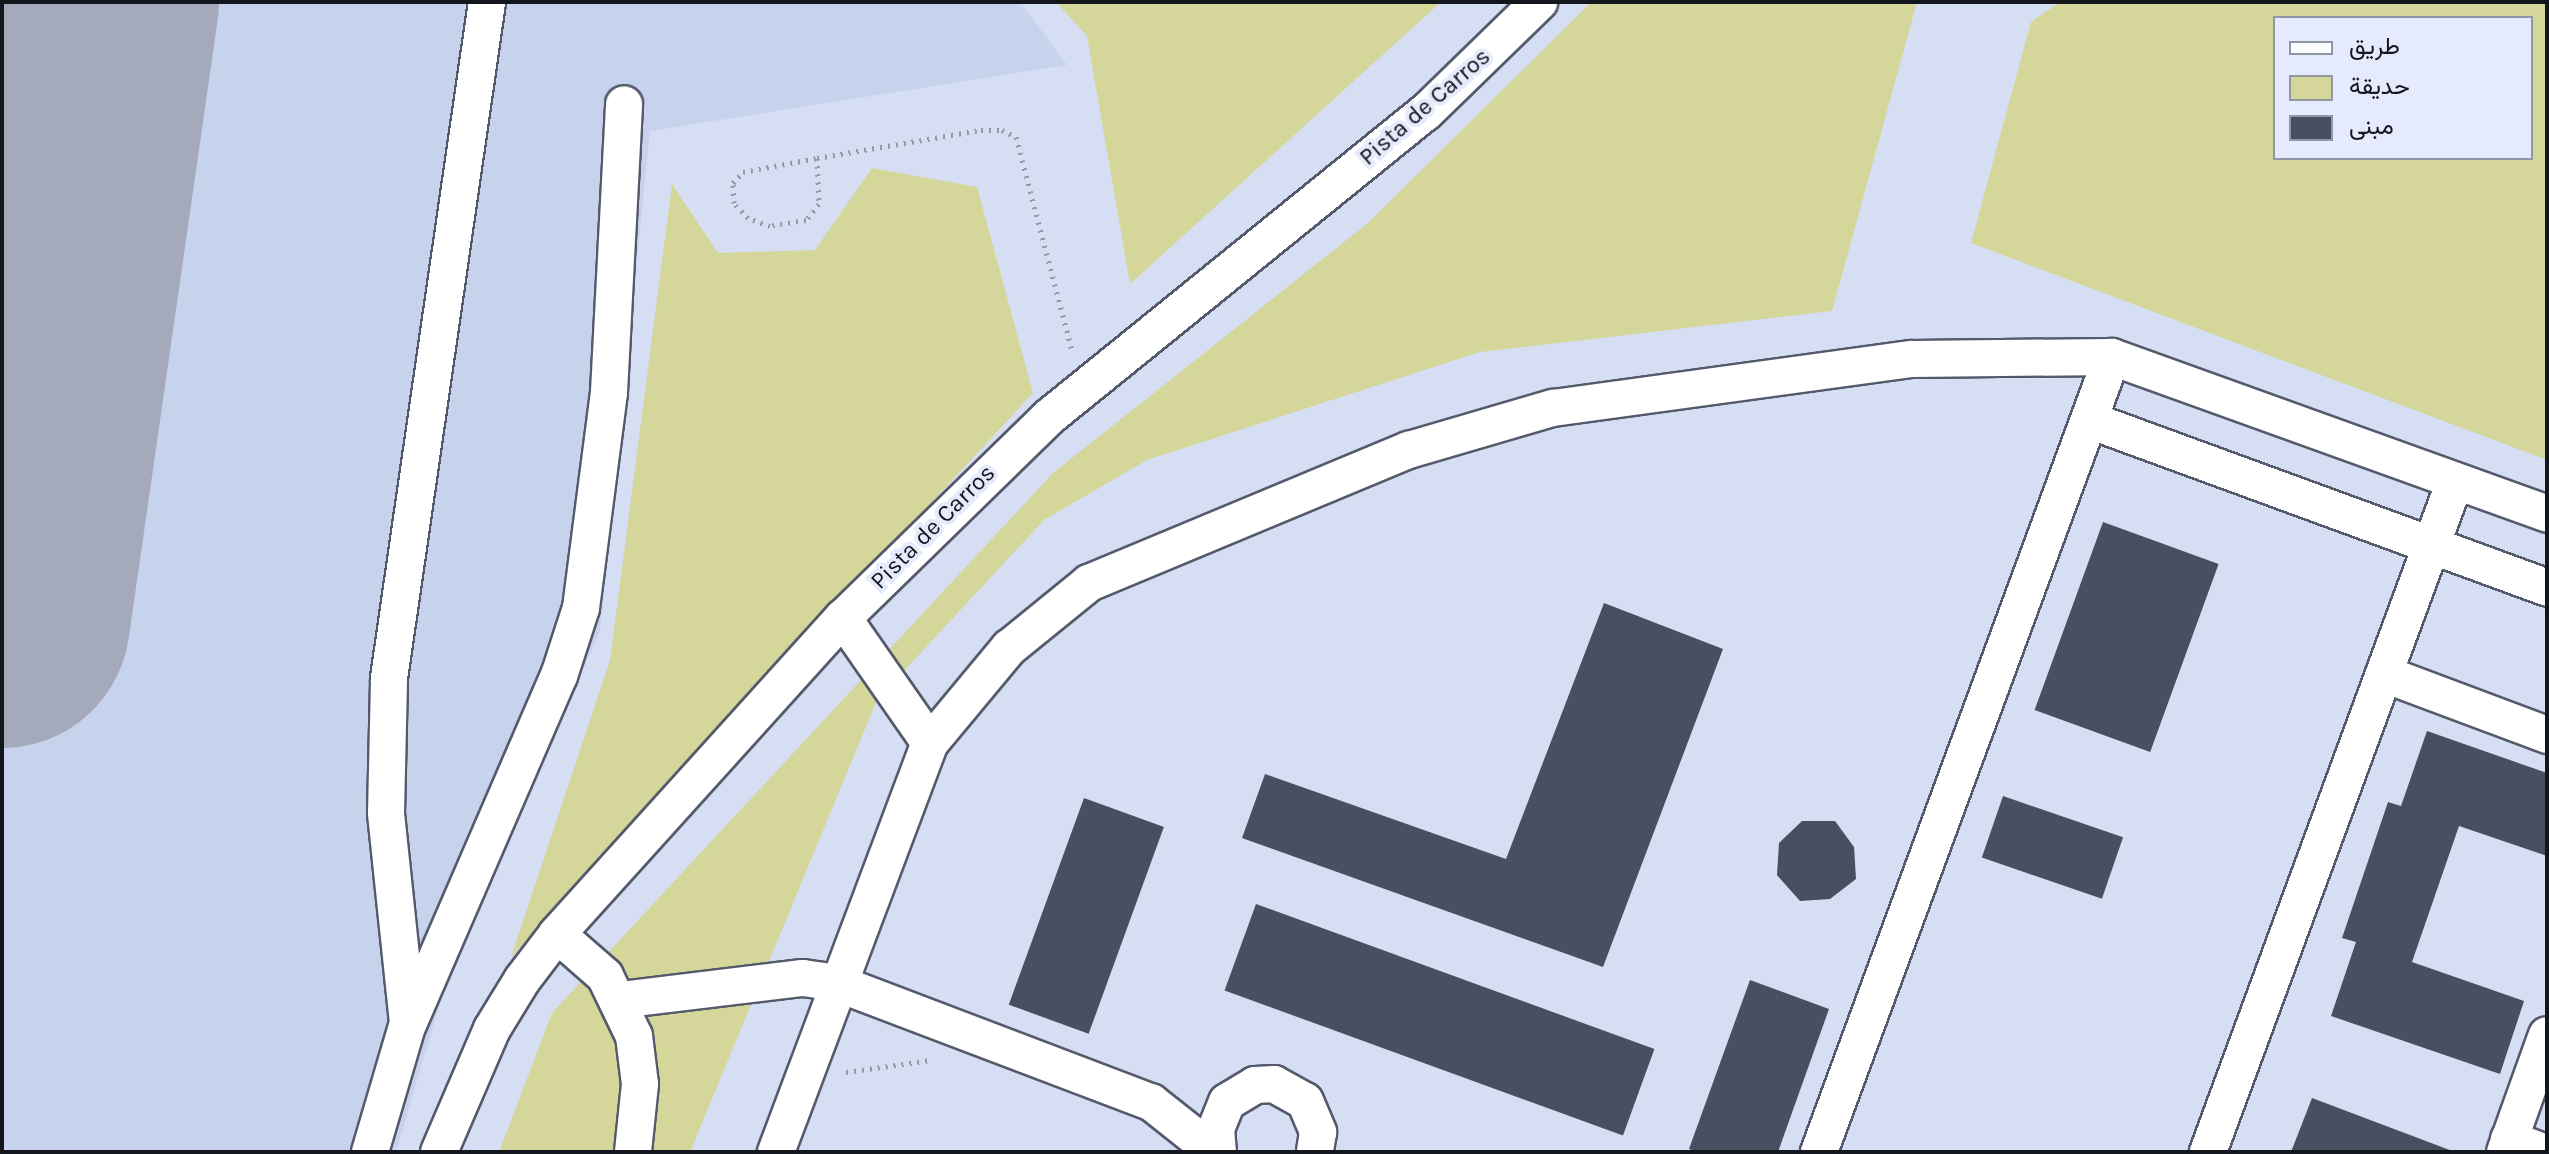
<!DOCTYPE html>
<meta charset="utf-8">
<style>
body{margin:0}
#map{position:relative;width:2549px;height:1154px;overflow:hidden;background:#d6def3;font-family:Karla,Vazirmatn,sans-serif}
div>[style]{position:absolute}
.built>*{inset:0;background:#c7d2ed}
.green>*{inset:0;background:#d4d69a}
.runway>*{height:256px;margin:-128px;padding:0 128px;transform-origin:128px;border-radius:128px;background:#a4aabc}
.building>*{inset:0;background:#484f60;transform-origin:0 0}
.path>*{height:5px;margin-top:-2.5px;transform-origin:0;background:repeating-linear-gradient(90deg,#9399a9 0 2px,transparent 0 8px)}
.roads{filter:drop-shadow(2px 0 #545a6c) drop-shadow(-2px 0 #545a6c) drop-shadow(0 2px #545a6c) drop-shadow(0 -2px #545a6c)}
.minor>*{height:36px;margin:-18px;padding:0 18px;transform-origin:18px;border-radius:18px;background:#fff}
span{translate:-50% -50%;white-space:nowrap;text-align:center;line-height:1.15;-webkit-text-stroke:8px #e5ebfc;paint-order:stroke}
.street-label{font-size:24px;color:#14161d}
.frame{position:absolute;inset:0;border:4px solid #14161d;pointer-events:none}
.legend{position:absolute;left:2273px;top:16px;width:260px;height:144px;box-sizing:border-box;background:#e5ebfc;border:2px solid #9196a3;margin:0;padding:10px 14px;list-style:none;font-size:24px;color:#14161d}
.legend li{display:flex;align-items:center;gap:16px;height:40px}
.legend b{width:40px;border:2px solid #9196a3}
</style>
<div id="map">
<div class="built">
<i style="clip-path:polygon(2px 2px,1020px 2px,1067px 65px,650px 131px,600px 631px,451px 965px,396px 1152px,2px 1152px)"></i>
</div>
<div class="green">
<i style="clip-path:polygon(1056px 2px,1441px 2px,1130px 284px,1087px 36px)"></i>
<i style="clip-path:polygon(1591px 2px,1917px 2px,1832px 311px,1480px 352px,1147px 460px,1044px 520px,877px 700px,690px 1152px,499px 1152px,552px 1013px,1053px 473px,1368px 223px)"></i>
<i style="clip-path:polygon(evenodd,2060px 2px,2547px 2px,2547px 460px,1971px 243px,2031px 22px,2060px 2px,2275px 18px,2531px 18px,2531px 158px,2275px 158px,2275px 18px)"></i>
<i style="clip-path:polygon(872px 168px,977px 187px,1033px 393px,511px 957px,610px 660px,672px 184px,718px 253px,815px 250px)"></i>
</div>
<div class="runway">
<i style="left:2px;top:620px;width:624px;rotate:-81.81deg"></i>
</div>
<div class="building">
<i style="left:2103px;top:522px;width:123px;height:200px;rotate:20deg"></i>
<i style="clip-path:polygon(1604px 603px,1723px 649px,1603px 967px,1242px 838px,1265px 774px,1506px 859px)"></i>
<i style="clip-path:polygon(2427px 731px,2547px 773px,2547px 856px,2459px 826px,2412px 962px,2524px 1001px,2500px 1074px,2331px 1016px,2356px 942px,2342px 938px,2388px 802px,2401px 806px)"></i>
<i style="left:2003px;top:796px;width:127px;height:65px;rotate:19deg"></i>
<i style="left:1084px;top:798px;width:85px;height:220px;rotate:20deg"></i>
<i style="clip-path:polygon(1802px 821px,1835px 821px,1854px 847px,1856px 879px,1830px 899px,1800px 901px,1777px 875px,1779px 843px)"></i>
<i style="left:1256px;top:904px;width:424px;height:92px;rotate:20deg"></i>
<i style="clip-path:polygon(1750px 980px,1829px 1009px,1778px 1152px,1697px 1152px,1689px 1149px)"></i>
<i style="clip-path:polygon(2312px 1098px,2455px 1152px,2291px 1152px)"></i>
</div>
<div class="path">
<i style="left:817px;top:158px;width:46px;rotate:87.5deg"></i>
<i style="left:819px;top:204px;width:21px;rotate:129deg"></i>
<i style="left:806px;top:220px;width:36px;rotate:171deg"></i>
<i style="left:770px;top:226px;width:23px;rotate:-160deg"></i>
<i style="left:748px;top:218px;width:21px;rotate:-133deg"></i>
<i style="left:734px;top:203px;width:20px;rotate:-93deg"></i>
<i style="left:733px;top:183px;width:15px;rotate:-48deg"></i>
<i style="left:743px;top:172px;width:75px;rotate:-10.7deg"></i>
<i style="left:817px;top:158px;width:166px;rotate:-9.7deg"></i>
<i style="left:981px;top:130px;width:21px"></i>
<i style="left:1002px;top:130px;width:16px;rotate:27deg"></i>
<i style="left:1016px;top:137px;width:220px;rotate:75.3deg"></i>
<i style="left:846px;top:1072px;width:86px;rotate:-8deg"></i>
</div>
<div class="roads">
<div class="minor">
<i style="left:2089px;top:420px;width:488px;rotate:20.1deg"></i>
<i style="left:843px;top:618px;width:152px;rotate:55.2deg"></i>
<i style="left:2384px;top:674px;width:174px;rotate:20.5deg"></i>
<i style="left:557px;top:934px;width:64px;rotate:41.2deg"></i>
<i style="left:605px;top:976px;width:67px;rotate:64.2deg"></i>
<i style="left:634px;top:1036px;width:48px;rotate:82.9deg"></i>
<i style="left:640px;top:1084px;width:68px;rotate:95.9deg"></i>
<i style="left:620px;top:1000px;width:184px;rotate:-6.9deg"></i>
<i style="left:803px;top:978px;width:34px;rotate:8deg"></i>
<i style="left:837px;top:983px;width:336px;rotate:20.8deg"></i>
<i style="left:1151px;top:1102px;width:80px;rotate:38.4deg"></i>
<i style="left:409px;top:1022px;width:377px;rotate:-66.6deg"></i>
<i style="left:559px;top:676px;width:71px;rotate:-72.1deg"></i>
<i style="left:581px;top:608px;width:218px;rotate:-82.6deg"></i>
<i style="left:609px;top:392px;width:288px;rotate:-87deg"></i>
<i style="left:2509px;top:1139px;width:36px;rotate:21deg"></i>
<i style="left:370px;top:1152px;width:134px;rotate:-73.6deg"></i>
<i style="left:408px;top:1023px;width:211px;rotate:-96deg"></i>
<i style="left:386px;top:813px;width:135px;rotate:-88.7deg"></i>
<i style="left:389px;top:678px;width:683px;rotate:-81.75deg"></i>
<i style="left:439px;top:1152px;width:134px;rotate:-66.7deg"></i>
<i style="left:492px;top:1029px;width:57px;rotate:-58.5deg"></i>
<i style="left:522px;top:980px;width:58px;rotate:-52.7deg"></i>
<i style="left:557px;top:934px;width:426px;rotate:-47.9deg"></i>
<i style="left:843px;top:618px;width:288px;rotate:-44.3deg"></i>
<i style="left:1049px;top:417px;width:485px;rotate:-39deg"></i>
<i style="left:1426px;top:112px;width:158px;rotate:-44.2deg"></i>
<i style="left:776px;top:1152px;width:437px;rotate:-69.4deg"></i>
<i style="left:930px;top:743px;width:124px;rotate:-50.3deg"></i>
<i style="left:1009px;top:648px;width:103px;rotate:-39.1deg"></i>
<i style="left:1089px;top:583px;width:347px;rotate:-22.6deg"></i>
<i style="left:1409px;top:450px;width:150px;rotate:-16.3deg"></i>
<i style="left:1553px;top:408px;width:362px;rotate:-7.8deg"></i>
<i style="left:1912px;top:359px;width:200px;rotate:-0.6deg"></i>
<i style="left:2112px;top:357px;width:462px;rotate:19.8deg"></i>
<i style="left:1218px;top:1152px;width:23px;rotate:-95deg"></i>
<i style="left:1216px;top:1129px;width:29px;rotate:-68deg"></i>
<i style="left:1227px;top:1102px;width:33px;rotate:-31deg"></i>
<i style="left:1255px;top:1085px;width:19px;rotate:-3deg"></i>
<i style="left:1274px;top:1084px;width:35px;rotate:29deg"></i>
<i style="left:1305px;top:1101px;width:34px;rotate:67deg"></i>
<i style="left:1318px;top:1132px;width:20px;rotate:99deg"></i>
<i style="left:1819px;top:1152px;width:847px;rotate:-69.77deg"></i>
<i style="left:2208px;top:1152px;width:715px;rotate:-69.79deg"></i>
<i style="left:2505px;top:1152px;width:124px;rotate:-70.3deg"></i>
</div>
</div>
<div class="street-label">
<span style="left:1425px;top:107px;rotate:-41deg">Pista de Carros</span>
<span style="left:933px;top:527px;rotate:-45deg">Pista de Carros</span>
</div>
<div class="frame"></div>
<ul class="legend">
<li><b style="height:10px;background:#fff"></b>طريق</li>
<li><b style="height:22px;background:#d4d69a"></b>حديقة</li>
<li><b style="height:22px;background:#484f60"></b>مبنى</li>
</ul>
</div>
